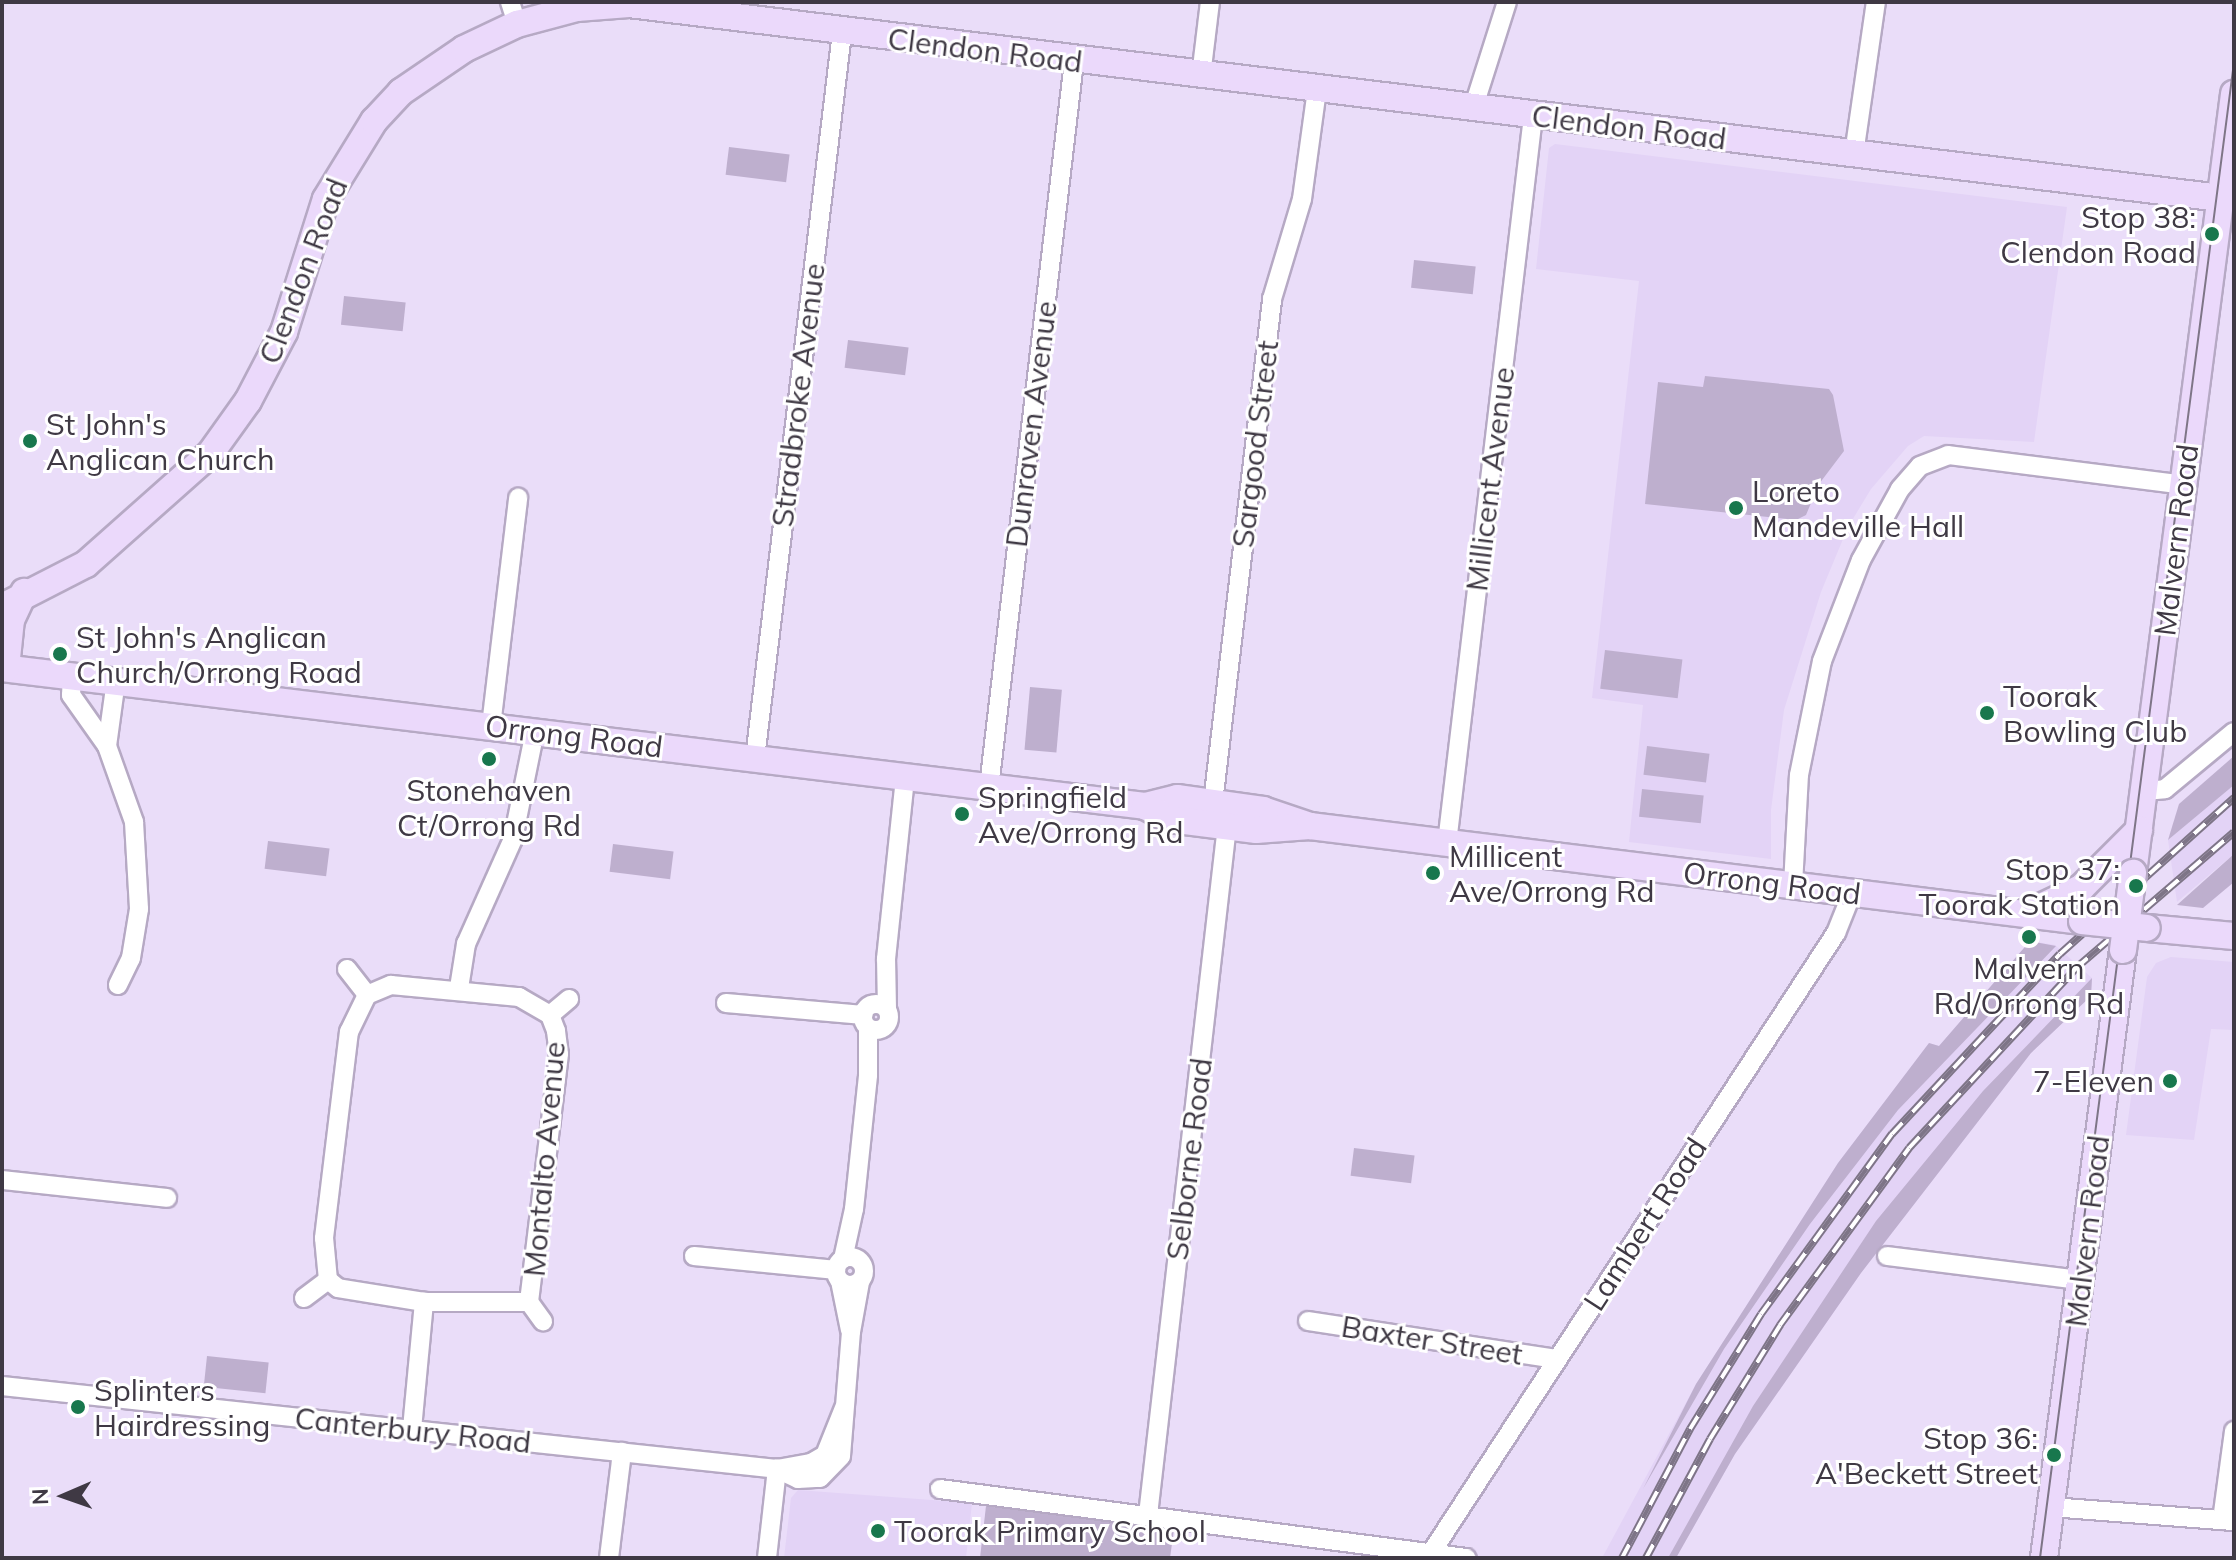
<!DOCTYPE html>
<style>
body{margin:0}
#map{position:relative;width:2236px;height:1560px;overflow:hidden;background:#eaddf9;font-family:Mulish,sans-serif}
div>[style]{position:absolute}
.built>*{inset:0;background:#e3d3f6}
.green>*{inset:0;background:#beafce;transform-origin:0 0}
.roads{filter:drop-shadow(2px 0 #b6a9c4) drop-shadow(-2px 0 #b6a9c4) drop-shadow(0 2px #b6a9c4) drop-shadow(0 -2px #b6a9c4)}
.street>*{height:18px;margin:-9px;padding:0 9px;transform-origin:9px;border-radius:9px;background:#fff}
.street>.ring{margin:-9px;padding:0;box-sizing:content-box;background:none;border:18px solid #fff;border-radius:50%}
.secondary>*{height:26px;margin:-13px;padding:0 13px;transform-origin:13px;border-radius:13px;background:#ebd9fb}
.tram>*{height:2px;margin:-1px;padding:0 1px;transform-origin:1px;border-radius:1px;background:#7e7587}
.rail>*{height:8px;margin-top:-4px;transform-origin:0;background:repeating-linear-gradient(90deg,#fff 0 15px,#7e7587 0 30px);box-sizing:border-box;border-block:2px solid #7e7587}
.bridges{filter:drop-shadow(2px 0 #b6a9c4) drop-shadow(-2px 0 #b6a9c4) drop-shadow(0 2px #b6a9c4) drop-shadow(0 -2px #b6a9c4)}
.secondary-bridge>*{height:26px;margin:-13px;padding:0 13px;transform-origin:13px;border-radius:13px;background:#ebd9fb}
.dots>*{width:22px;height:22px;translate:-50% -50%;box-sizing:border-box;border:4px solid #fff;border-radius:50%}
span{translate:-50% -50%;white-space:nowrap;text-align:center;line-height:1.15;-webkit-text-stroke:6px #fff;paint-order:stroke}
.street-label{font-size:30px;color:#3f3944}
.poi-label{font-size:30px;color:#3f3944}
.right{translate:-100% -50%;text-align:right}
.left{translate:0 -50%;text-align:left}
.frame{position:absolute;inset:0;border:4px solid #3f3944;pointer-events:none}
.north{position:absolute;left:24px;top:1456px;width:80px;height:80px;-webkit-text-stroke:6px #fff;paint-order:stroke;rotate:268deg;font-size:22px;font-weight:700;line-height:32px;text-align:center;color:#3f3944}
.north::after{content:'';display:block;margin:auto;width:28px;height:36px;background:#3f3944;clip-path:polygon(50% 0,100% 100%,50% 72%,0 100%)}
</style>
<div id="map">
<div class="built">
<i style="clip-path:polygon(1555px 144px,2067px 207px,2034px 442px,1924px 436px,1908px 446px,1871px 489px,1848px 527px,1821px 592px,1784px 710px,1771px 810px,1771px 859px,1629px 842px,1643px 705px,1592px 698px,1639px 281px,1536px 269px,1549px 148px)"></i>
<i style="clip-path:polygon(2234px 785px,2234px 854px,2177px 902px,2168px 840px)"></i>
<i style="clip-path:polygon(2030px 941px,2055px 945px,2092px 978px,2091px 996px,2031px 1053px,1861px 1273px,1735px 1454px,1676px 1558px,1602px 1558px,1696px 1384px,1838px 1163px,1929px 1043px,1939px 1046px)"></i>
<i style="clip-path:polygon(2171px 957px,2234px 962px,2234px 1030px,2211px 1029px,2194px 1140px,2126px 1135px,2147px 977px,2156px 963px)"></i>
<i style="clip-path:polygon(798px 1490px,972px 1503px,966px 1558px,784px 1558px,791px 1498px)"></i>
</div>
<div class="green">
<i style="left:729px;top:147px;width:61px;height:28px;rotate:7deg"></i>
<i style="left:1414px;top:260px;width:62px;height:28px;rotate:6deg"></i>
<i style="left:344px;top:296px;width:62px;height:29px;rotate:6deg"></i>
<i style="left:848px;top:340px;width:61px;height:28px;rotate:7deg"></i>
<i style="clip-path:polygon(1705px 376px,1829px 389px,1833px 395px,1844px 451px,1819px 484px,1806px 515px,1796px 520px,1645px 504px,1658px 382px,1703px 387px)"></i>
<i style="left:1605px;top:650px;width:78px;height:39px;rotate:7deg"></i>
<i style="left:1030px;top:687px;width:32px;height:63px;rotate:5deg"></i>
<i style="left:1647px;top:746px;width:63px;height:29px;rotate:7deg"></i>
<i style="clip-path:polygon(2234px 756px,2234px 785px,2168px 840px,2179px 804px)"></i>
<i style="left:1642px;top:789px;width:62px;height:28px;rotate:6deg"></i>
<i style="left:268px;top:841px;width:62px;height:28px;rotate:7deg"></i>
<i style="left:613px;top:844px;width:61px;height:28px;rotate:7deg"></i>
<i style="clip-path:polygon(2234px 854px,2234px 882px,2203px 908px,2177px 905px)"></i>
<i style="clip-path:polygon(2030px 941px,2056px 946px,1898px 1110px,1810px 1224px,1724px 1349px,1643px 1489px,1696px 1384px,1838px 1163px,1929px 1043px,1939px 1046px)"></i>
<i style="clip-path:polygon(2092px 978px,2091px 996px,2031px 1053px,1861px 1273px,1735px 1454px,1676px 1558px,1668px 1558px,1753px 1406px,1876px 1221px,1983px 1091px)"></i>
<i style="left:1354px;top:1148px;width:61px;height:28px;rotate:7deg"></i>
<i style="left:207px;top:1356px;width:62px;height:31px;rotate:6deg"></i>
<i style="clip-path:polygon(986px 1506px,1174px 1529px,1170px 1558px,980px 1558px)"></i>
</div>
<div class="roads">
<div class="street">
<i style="left:510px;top:2px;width:23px;rotate:72deg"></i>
<i style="left:1201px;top:76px;width:75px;rotate:-83.1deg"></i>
<i style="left:1473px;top:109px;width:112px;rotate:-72.4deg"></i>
<i style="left:1854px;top:154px;width:154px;rotate:-81.8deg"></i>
<i style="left:72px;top:676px;width:19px;rotate:93deg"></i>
<i style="left:71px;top:695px;width:62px;rotate:54.8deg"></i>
<i style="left:107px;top:746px;width:81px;rotate:70.4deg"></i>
<i style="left:134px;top:822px;width:87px;rotate:86.7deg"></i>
<i style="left:139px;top:909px;width:50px;rotate:99.3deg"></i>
<i style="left:131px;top:958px;width:30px;rotate:116deg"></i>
<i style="left:491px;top:726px;width:230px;rotate:-83.2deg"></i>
<i style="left:107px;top:746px;width:67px;rotate:-82.2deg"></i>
<i style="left:755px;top:758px;width:730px;rotate:-83.16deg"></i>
<i style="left:989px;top:787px;width:731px;rotate:-83.32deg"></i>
<i style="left:2144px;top:791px;width:21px;rotate:-5deg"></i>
<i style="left:2165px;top:789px;width:89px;rotate:-39.6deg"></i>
<i style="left:1447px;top:843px;width:732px;rotate:-83.25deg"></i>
<i style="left:1793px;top:885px;width:110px;rotate:-86.9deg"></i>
<i style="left:1799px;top:775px;width:116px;rotate:-78.6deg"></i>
<i style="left:1822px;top:661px;width:108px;rotate:-68.9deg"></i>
<i style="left:1861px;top:560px;width:81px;rotate:-61.2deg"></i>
<i style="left:1900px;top:489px;width:30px;rotate:-49deg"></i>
<i style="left:1920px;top:466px;width:30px;rotate:-21deg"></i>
<i style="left:1948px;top:455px;width:238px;rotate:7.2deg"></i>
<i style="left:347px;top:969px;width:33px;rotate:52deg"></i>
<i style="left:391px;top:985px;width:129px;rotate:5.4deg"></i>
<i style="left:519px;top:997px;width:36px;rotate:30deg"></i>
<i style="left:550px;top:1015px;width:17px;rotate:69deg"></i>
<i style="left:556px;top:1031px;width:23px;rotate:83deg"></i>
<i style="left:559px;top:1054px;width:250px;rotate:96.9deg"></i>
<i style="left:529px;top:1302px;width:105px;rotate:180deg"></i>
<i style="left:424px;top:1302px;width:87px;rotate:-170.8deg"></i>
<i style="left:338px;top:1288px;width:13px;rotate:-141deg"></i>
<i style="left:328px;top:1280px;width:42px;rotate:-95.4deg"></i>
<i style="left:324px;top:1238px;width:208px;rotate:-83.1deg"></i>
<i style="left:349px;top:1032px;width:41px;rotate:-64.1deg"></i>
<i style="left:367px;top:995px;width:26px;rotate:-23deg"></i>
<i style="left:459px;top:988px;width:45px;rotate:-81deg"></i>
<i style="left:466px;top:944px;width:115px;rotate:-65.9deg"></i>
<i style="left:513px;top:839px;width:110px;rotate:-78.5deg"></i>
<i style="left:726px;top:1003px;width:138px;rotate:5deg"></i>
<i class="ring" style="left:863px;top:1004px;width:8px;height:8px"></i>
<i style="left:887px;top:1009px;width:50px;rotate:-91.1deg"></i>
<i style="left:886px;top:959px;width:183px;rotate:-84deg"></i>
<i style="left:550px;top:1015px;width:25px;rotate:-40deg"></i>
<i style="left:2px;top:1180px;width:166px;rotate:6.2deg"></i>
<i style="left:694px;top:1256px;width:143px;rotate:5.6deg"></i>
<i style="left:1887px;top:1256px;width:195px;rotate:7.1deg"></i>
<i class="ring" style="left:836px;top:1257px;width:10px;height:10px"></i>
<i style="left:843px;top:1259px;width:51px;rotate:-77.6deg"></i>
<i style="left:854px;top:1209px;width:135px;rotate:-84deg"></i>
<i style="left:868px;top:1075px;width:47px;rotate:-90deg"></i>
<i style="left:840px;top:1281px;width:50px;rotate:78.5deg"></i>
<i style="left:304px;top:1298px;width:30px;rotate:-37deg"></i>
<i style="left:529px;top:1302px;width:24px;rotate:54deg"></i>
<i style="left:1308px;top:1321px;width:252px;rotate:8.7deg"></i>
<i style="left:2px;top:1386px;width:779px;rotate:6.11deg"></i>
<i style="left:777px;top:1469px;width:35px;rotate:-10deg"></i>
<i style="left:811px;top:1463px;width:16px;rotate:-30deg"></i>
<i style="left:825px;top:1455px;width:51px;rotate:-68deg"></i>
<i style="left:412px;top:1429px;width:128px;rotate:-84.6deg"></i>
<i style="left:777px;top:1469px;width:23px;rotate:25deg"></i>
<i style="left:798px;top:1479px;width:22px;rotate:-3deg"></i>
<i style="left:820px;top:1478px;width:30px;rotate:-46deg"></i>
<i style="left:841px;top:1456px;width:124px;rotate:-85.4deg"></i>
<i style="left:851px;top:1332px;width:51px;rotate:-79.8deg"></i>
<i style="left:940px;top:1489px;width:531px;rotate:7.47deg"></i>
<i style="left:2051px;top:1507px;width:184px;rotate:4.4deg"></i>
<i style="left:1148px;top:1515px;width:684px;rotate:-83.46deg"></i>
<i style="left:1226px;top:835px;width:43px;rotate:-106.3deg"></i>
<i style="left:1214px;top:794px;width:498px;rotate:-83.3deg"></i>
<i style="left:1272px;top:299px;width:104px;rotate:-73.3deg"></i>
<i style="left:1302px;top:199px;width:110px;rotate:-82.2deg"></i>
<i style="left:2222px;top:1520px;width:90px;rotate:-82.3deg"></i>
<i style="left:1431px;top:1553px;width:741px;rotate:-56.85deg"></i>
<i style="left:1836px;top:933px;width:43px;rotate:-68.2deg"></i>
<i style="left:609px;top:1558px;width:107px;rotate:-83deg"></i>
<i style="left:767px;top:1558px;width:90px;rotate:-83.6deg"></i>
</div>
<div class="secondary">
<i style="left:2px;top:607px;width:94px;rotate:-27.1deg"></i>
<i style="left:86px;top:564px;width:166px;rotate:-41.6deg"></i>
<i style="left:210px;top:454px;width:65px;rotate:-54.4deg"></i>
<i style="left:248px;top:401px;width:78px;rotate:-62.4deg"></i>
<i style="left:284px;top:332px;width:139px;rotate:-72.5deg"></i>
<i style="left:326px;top:199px;width:92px;rotate:-58.4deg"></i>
<i style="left:374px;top:121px;width:40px;rotate:-47deg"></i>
<i style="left:401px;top:92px;width:76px;rotate:-34.3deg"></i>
<i style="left:464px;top:49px;width:59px;rotate:-25.3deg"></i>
<i style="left:517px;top:24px;width:62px;rotate:-14.9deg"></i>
<i style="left:577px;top:8px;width:52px;rotate:-4.4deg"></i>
<i style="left:629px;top:4px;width:1604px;rotate:6.95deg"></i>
<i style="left:2px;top:668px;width:1151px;rotate:6.88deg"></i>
<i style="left:1145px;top:806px;width:33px;rotate:-14deg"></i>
<i style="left:1177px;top:798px;width:87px;rotate:7.9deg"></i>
<i style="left:1263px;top:810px;width:50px;rotate:18.8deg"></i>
<i style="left:6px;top:668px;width:48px;rotate:-84.1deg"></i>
<i style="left:11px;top:620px;width:31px;rotate:-65deg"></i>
<i style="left:1145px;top:806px;width:27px;rotate:28deg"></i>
<i style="left:1169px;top:819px;width:88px;rotate:7.2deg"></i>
<i style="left:1256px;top:830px;width:54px;rotate:-4.2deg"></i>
<i style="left:1310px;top:826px;width:778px;rotate:7.02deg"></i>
<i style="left:2133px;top:873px;width:786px;rotate:-82.61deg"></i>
<i style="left:2028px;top:913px;width:59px;rotate:-25.3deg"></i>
<i style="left:2081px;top:888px;width:82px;rotate:-45deg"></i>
<i style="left:2147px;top:928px;width:87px;rotate:5.3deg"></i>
<i style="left:2044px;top:1558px;width:613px;rotate:-82.6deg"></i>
</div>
</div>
<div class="tram">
<i style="left:2px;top:8px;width:6px;rotate:-81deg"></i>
<i style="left:2040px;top:1558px;width:1508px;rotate:-82.61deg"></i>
</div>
<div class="rail">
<i style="left:1622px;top:1558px;width:146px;rotate:-62.2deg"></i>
<i style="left:1690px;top:1429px;width:135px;rotate:-58.3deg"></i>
<i style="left:1761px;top:1314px;width:223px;rotate:-54deg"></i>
<i style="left:1892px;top:1134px;width:246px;rotate:-47deg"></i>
<i style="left:2060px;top:954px;width:234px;rotate:-41.9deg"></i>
<i style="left:1646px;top:1558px;width:135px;rotate:-61.7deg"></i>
<i style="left:1710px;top:1439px;width:134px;rotate:-58.4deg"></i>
<i style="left:1780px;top:1325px;width:219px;rotate:-53.9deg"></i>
<i style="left:1909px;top:1148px;width:246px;rotate:-47.1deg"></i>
<i style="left:2076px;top:968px;width:208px;rotate:-40.7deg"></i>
</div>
<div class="bridges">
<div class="secondary-bridge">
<i style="left:2082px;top:921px;width:65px;rotate:6.1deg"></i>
<i style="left:2123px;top:950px;width:78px;rotate:-82.6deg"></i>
</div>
</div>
<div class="dots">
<i style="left:2212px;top:234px;background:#18774d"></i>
<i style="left:30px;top:441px;background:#18774d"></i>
<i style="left:1736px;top:508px;background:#18774d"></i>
<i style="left:60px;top:654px;background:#18774d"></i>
<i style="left:1987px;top:713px;background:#18774d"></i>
<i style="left:489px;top:759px;background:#18774d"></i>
<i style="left:962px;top:814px;background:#18774d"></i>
<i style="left:1433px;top:873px;background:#18774d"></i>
<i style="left:2136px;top:886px;background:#18774d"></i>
<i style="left:2029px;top:937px;background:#18774d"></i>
<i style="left:2170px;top:1081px;background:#18774d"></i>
<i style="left:78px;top:1407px;background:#18774d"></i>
<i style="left:2054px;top:1455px;background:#18774d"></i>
<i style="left:878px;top:1531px;background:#18774d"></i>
</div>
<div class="street-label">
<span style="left:985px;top:50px;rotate:7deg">Clendon Road</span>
<span style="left:1629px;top:127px;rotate:7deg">Clendon Road</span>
<span style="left:303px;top:271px;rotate:-69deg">Clendon Road</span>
<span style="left:798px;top:395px;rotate:-83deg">Stradbroke Avenue</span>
<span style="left:1031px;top:424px;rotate:-83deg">Dunraven Avenue</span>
<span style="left:1255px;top:444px;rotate:-83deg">Sargood Street</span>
<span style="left:1490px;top:479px;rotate:-83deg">Millicent Avenue</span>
<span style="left:2176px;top:540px;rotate:-83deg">Malvern Road</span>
<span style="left:574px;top:736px;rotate:7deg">Orrong Road</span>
<span style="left:1772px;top:883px;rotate:7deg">Orrong Road</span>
<span style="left:544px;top:1159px;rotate:-85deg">Montalto Avenue</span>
<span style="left:1189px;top:1159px;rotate:-83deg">Selborne Road</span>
<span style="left:1645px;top:1224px;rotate:-57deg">Lambert Road</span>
<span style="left:2087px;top:1231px;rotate:-83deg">Malvern Road</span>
<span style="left:1432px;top:1340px;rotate:9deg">Baxter Street</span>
<span style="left:413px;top:1430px;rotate:6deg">Canterbury Road</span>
</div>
<div class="poi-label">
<span class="right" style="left:2196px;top:234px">Stop 38:<br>Clendon Road</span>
<span class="left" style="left:46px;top:441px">St John's<br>Anglican Church</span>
<span class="left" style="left:1752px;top:508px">Loreto<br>Mandeville Hall</span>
<span class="left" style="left:76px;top:654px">St John's Anglican<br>Church/Orrong Road</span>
<span class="left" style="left:2003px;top:713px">Toorak<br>Bowling Club</span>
<span style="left:489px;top:807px">Stonehaven<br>Ct/Orrong Rd</span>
<span class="left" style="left:978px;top:814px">Springfield<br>Ave/Orrong Rd</span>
<span class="left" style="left:1449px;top:873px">Millicent<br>Ave/Orrong Rd</span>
<span class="right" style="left:2120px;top:886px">Stop 37:<br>Toorak Station</span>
<span style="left:2029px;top:985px">Malvern<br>Rd/Orrong Rd</span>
<span class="right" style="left:2154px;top:1081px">7-Eleven</span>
<span class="left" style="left:94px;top:1407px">Splinters<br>Hairdressing</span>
<span class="right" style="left:2038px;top:1455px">Stop 36:<br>A'Beckett Street</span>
<span class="left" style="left:894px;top:1531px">Toorak Primary School</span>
</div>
<div class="frame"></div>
<div class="north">N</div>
</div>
